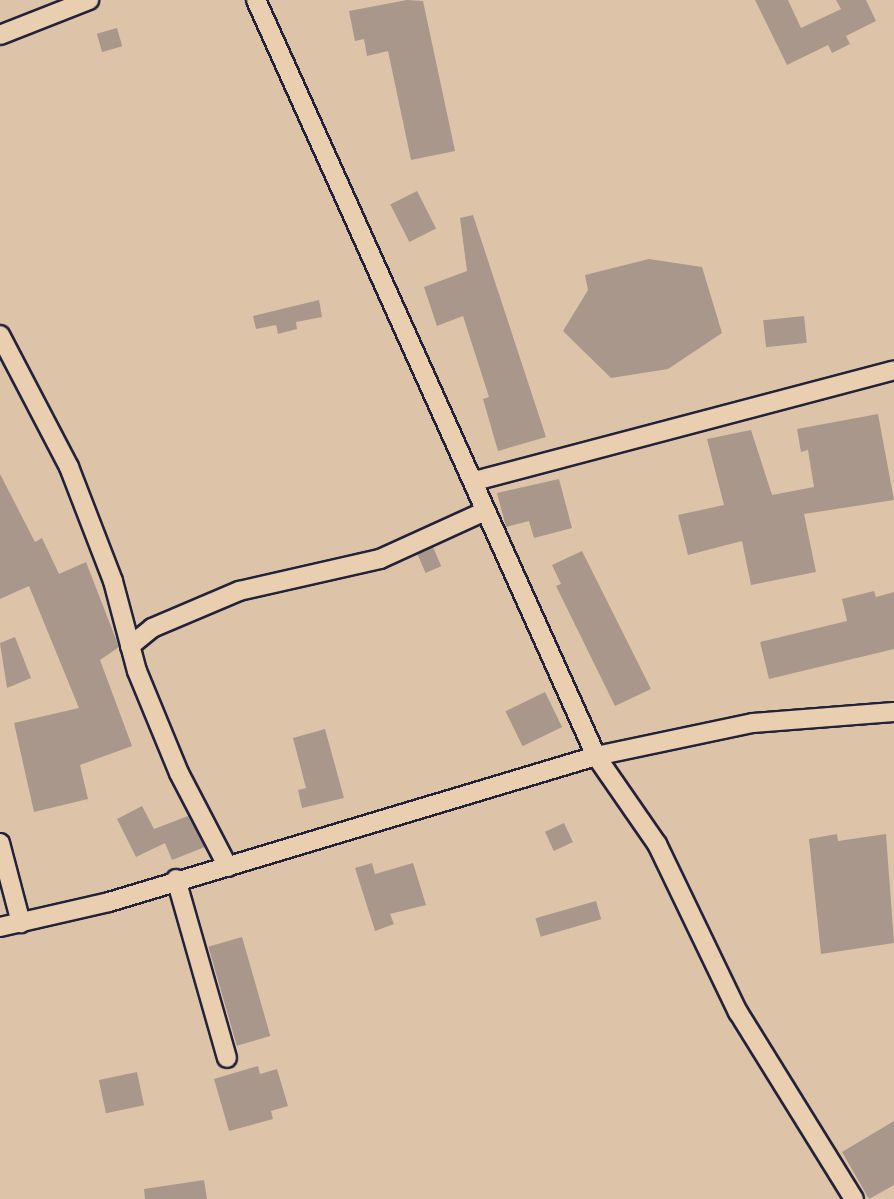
<!DOCTYPE html>
<style>
body{margin:0}
#map{position:relative;width:894px;height:1199px;overflow:hidden;background:#ddc4a9;font-family:Kalam,sans-serif}
div>[style]{position:absolute}
.building>*{inset:0;background:#a8978a;transform-origin:0 0}
.roads{filter:drop-shadow(2px 0 #22223b) drop-shadow(-2px 0 #22223b) drop-shadow(0 2px #22223b) drop-shadow(0 -2px #22223b)}
.minor>*{height:18px;margin:-9px;padding:0 9px;transform-origin:9px;border-radius:9px;background:#e9ceb0}
span{translate:-50% -50%;white-space:nowrap;text-align:center;line-height:1.15;-webkit-text-stroke:5px #e9ceb0;paint-order:stroke}
</style>
<div id="map">
<div class="building">
<i style="clip-path:polygon(407px 0,423px 1px,455px 151px,411px 160px,388px 51px,367px 56px,364px 39px,355px 41px,349px 11px)"></i>
<i style="clip-path:polygon(755px 0,788px 0,801px 28px,841px 9px,836px 0,866px 0,876px 21px,846px 36px,850px 44px,832px 53px,828px 45px,787px 65px)"></i>
<i style="left:117px;top:28px;width:19px;height:21px;rotate:74deg"></i>
<i style="left:417px;top:191px;width:42px;height:30px;rotate:63deg"></i>
<i style="clip-path:polygon(473px 215px,546px 437px,498px 451px,483px 399px,489px 397px,463px 316px,437px 326px,424px 287px,467px 271px,460px 218px)"></i>
<i style="clip-path:polygon(649px 259px,702px 267px,722px 333px,668px 369px,611px 378px,563px 331px,588px 290px,585px 275px)"></i>
<i style="clip-path:polygon(319px 300px,322px 317px,296px 322px,297px 329px,278px 334px,276px 325px,256px 329px,253px 316px)"></i>
<i style="left:804px;top:316px;width:27px;height:41px;rotate:84deg"></i>
<i style="clip-path:polygon(878px 414px,894px 500px,804px 514px,816px 572px,751px 585px,742px 541px,688px 555px,678px 515px,724px 505px,707px 439px,751px 430px,772px 495px,814px 487px,808px 450px,801px 452px,797px 429px)"></i>
<i style="clip-path:polygon(0 474px,35px 542px,42px 538px,59px 574px,86px 562px,119px 647px,100px 660px,132px 746px,80px 765px,88px 799px,34px 812px,14px 723px,79px 708px,29px 586px,0 599px)"></i>
<i style="clip-path:polygon(559px 479px,572px 528px,534px 538px,529px 521px,506px 527px,497px 493px)"></i>
<i style="left:433px;top:547px;width:21px;height:17px;rotate:67deg"></i>
<i style="clip-path:polygon(582px 551px,651px 689px,615px 706px,556px 586px,561px 584px,552px 565px)"></i>
<i style="clip-path:polygon(874px 591px,876px 597px,894px 592px,894px 649px,769px 679px,760px 642px,847px 621px,842px 599px)"></i>
<i style="clip-path:polygon(15px 637px,31px 678px,7px 688px,0 643px)"></i>
<i style="left:545px;top:692px;width:39px;height:44px;rotate:64deg"></i>
<i style="clip-path:polygon(325px 729px,344px 798px,302px 808px,298px 790px,306px 788px,293px 738px)"></i>
<i style="clip-path:polygon(142px 806px,154px 829px,188px 816px,205px 847px,172px 860px,165px 843px,136px 857px,117px 819px)"></i>
<i style="left:564px;top:823px;width:21px;height:21px;rotate:65deg"></i>
<i style="clip-path:polygon(837px 834px,838px 841px,886px 834px,894px 943px,821px 954px,809px 839px)"></i>
<i style="clip-path:polygon(372px 863px,375px 874px,413px 863px,426px 905px,390px 914px,394px 924px,375px 931px,355px 868px)"></i>
<i style="left:596px;top:901px;width:19px;height:63px;rotate:74deg"></i>
<i style="left:242px;top:937px;width:103px;height:35px;rotate:74deg"></i>
<i style="clip-path:polygon(258px 1066px,260px 1074px,277px 1069px,288px 1106px,271px 1111px,273px 1119px,229px 1131px,214px 1079px)"></i>
<i style="left:137px;top:1072px;width:34px;height:39px;rotate:78deg"></i>
<i style="clip-path:polygon(894px 1121px,894px 1185px,869px 1199px,842px 1152px)"></i>
<i style="clip-path:polygon(204px 1180px,207px 1199px,145px 1199px,144px 1189px)"></i>
</div>
<div class="roads">
<div class="minor">
<i style="left:256px;top:0;width:829px;rotate:65.78deg"></i>
<i style="left:596px;top:756px;width:107px;rotate:55.3deg"></i>
<i style="left:657px;top:844px;width:187px;rotate:64.3deg"></i>
<i style="left:738px;top:1012px;width:220px;rotate:58.2deg"></i>
<i style="left:0;top:35px;width:96px;rotate:-21.5deg"></i>
<i style="left:0;top:335px;width:149px;rotate:62.4deg"></i>
<i style="left:69px;top:467px;width:122px;rotate:68.9deg"></i>
<i style="left:113px;top:581px;width:93px;rotate:75.1deg"></i>
<i style="left:137px;top:671px;width:110px;rotate:67.6deg"></i>
<i style="left:179px;top:773px;width:106px;rotate:62.5deg"></i>
<i style="left:475px;top:481px;width:433px;rotate:-14.8deg"></i>
<i style="left:130px;top:646px;width:28px;rotate:-39deg"></i>
<i style="left:152px;top:628px;width:95px;rotate:-23deg"></i>
<i style="left:239px;top:591px;width:145px;rotate:-12.8deg"></i>
<i style="left:380px;top:559px;width:113px;rotate:-24.5deg"></i>
<i style="left:0;top:843px;width:83px;rotate:75.3deg"></i>
<i style="left:176px;top:879px;width:186px;rotate:74.1deg"></i>
<i style="left:0;top:927px;width:112px;rotate:-12.9deg"></i>
<i style="left:109px;top:902px;width:508px;rotate:-16.69deg"></i>
<i style="left:596px;top:756px;width:160px;rotate:-11.9deg"></i>
<i style="left:753px;top:723px;width:141px;rotate:-4.5deg"></i>
</div>
</div>
</div>
